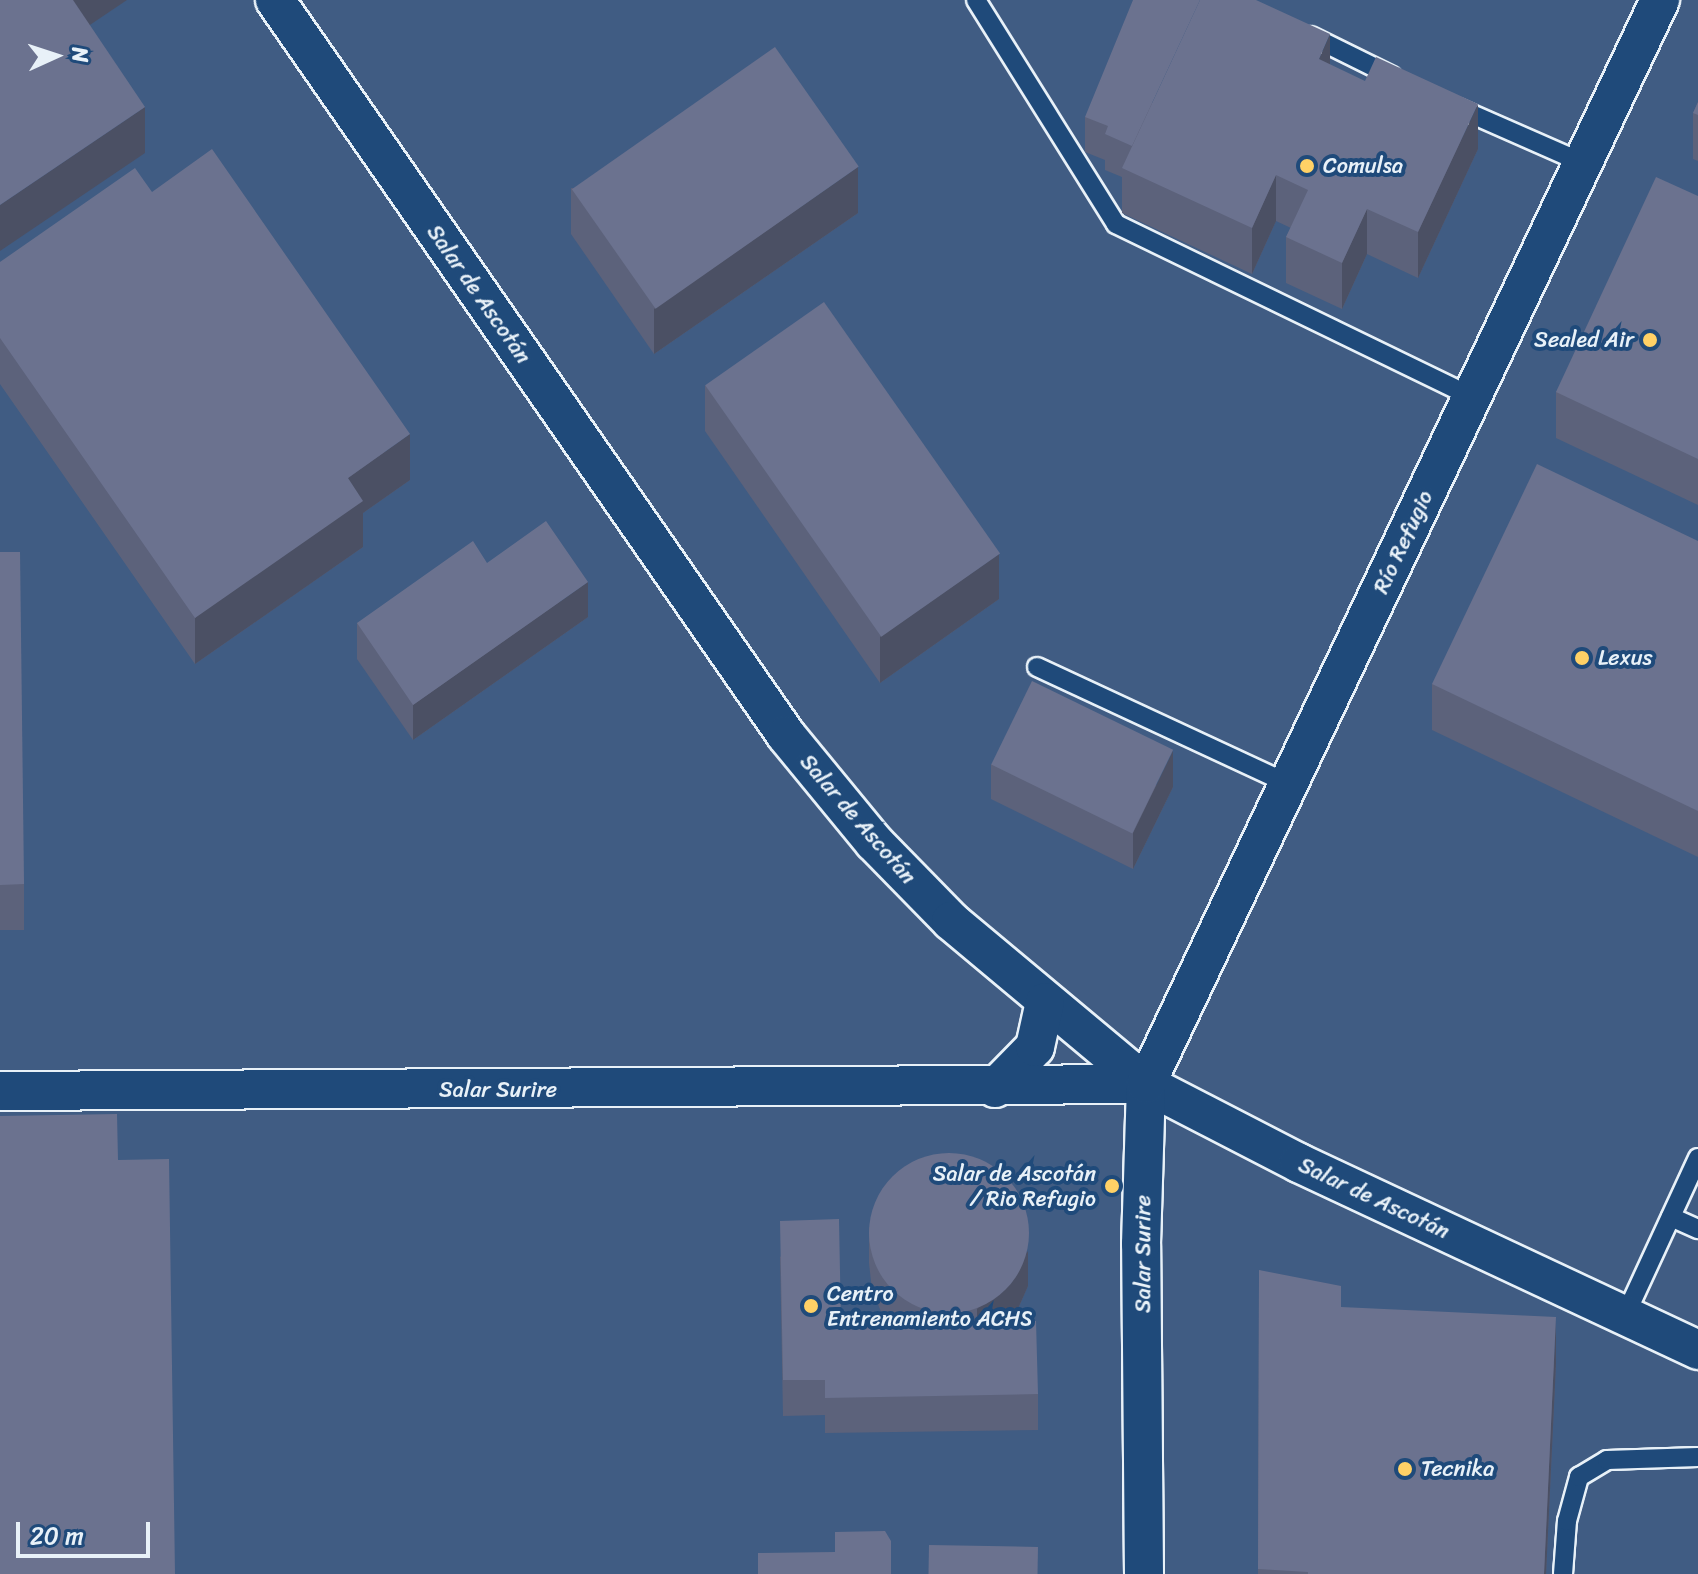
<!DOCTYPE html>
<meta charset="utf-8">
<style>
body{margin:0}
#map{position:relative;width:1698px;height:1574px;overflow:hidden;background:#2e527e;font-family:Sriracha,sans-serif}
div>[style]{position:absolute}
.built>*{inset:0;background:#405c83;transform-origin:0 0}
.roads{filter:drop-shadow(2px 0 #e8f1f8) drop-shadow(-2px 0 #e8f1f8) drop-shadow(0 2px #e8f1f8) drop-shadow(0 -2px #e8f1f8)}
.lane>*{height:18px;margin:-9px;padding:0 9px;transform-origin:9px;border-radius:9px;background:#1f4a7a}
.street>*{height:38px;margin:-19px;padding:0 19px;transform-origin:19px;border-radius:19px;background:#1f4a7a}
.wall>*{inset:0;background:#5c627b}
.shaded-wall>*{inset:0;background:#4b5064}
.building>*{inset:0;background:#6b728f;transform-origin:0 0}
.round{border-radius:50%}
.dots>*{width:22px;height:22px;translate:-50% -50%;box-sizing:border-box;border:4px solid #1f4a7a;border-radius:50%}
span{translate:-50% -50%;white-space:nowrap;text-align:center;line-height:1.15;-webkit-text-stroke:8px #1f4a7a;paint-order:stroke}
.poi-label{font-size:22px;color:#e8f1f8}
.left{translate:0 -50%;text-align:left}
.right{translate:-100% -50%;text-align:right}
.street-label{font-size:22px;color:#e8f1f8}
.north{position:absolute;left:16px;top:16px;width:80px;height:80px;-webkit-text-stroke:6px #1f4a7a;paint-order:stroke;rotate:87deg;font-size:22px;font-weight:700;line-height:32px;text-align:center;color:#e8f1f8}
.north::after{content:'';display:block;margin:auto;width:28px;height:36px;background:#e8f1f8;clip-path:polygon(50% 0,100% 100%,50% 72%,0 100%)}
.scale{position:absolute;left:16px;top:1522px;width:134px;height:36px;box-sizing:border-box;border:4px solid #e8f1f8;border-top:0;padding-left:10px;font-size:24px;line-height:28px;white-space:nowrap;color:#e8f1f8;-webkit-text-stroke:6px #1f4a7a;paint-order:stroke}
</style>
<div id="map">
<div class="built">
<i style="left:0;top:0;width:1698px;height:1574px"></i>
</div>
<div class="roads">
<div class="lane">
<i style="left:976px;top:0;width:264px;rotate:58deg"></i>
<i style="left:1116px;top:224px;width:396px;rotate:25.9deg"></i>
<i style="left:1311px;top:36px;width:90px;rotate:26.3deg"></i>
<i style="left:1458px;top:108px;width:137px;rotate:23.7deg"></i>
<i style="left:1037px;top:667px;width:278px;rotate:24.9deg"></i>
<i style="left:1671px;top:1217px;width:30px;rotate:24deg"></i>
<i style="left:1625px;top:1316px;width:174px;rotate:-65.2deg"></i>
<i style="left:1563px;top:1574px;width:53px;rotate:-85.7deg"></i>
<i style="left:1567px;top:1521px;width:46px;rotate:-74.7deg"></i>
<i style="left:1579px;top:1477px;width:33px;rotate:-31deg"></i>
<i style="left:1607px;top:1460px;width:91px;rotate:-1.9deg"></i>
</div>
<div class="street">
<i style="left:275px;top:0;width:895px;rotate:55.19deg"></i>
<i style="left:786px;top:735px;width:139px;rotate:50.6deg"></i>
<i style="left:874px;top:842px;width:110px;rotate:45.7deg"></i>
<i style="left:951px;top:921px;width:254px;rotate:39.9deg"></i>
<i style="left:1146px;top:1084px;width:172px;rotate:27.3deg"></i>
<i style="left:1299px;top:1163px;width:441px;rotate:25.1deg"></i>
<i style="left:995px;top:1088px;width:57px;rotate:-45.7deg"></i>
<i style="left:1035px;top:1047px;width:46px;rotate:-77.5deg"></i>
<i style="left:0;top:1091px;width:1146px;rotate:-0.35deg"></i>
<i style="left:1144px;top:1574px;width:330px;rotate:-90.5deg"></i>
<i style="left:1141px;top:1244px;width:160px;rotate:-88.2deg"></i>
<i style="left:1146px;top:1084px;width:1200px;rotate:-64.63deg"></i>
</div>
</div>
<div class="wall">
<i style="clip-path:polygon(1330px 65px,1478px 149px,1418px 278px,1367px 254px,1342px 309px,1286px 283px,1286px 237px,1291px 228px,1276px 221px,1252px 274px,1122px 213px,1122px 177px,1105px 170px,1105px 160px,1085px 152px,1085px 117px)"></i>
<i style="clip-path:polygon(1698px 102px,1698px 161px,1693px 159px,1693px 113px)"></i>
<i style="clip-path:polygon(571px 188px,858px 213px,654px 354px,571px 234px)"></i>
<i style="clip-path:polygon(152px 192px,410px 480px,363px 513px,363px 547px,195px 664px,0 384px,0 262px)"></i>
<i style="clip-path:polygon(1698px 196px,1698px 505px,1556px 438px,1556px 392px)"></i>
<i style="clip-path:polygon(705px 385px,999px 599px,880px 683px,705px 431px)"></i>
<i style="clip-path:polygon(1698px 541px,1698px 857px,1432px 730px,1432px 684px)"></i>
<i style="clip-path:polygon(0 552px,24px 884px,24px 930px,0 930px)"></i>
<i style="clip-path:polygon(487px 563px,588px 617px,413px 740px,357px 659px,357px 623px)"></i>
<i style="clip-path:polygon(991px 764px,1173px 787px,1133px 869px,991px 799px)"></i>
<i style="clip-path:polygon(869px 1227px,1028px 1286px,1017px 1311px,1009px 1321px,1038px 1394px,1038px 1430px,825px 1433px,825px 1415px,783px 1416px,780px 1256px,841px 1324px,891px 1323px,882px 1314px,872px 1290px,869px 1263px)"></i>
<i style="clip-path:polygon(1259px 1270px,1341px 1307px,1556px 1363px,1546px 1574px,1258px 1574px)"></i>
</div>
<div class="shaded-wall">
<i style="clip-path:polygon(69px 0,127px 0,69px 39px)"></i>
<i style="clip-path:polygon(1330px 34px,1330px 80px,1319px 59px)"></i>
<i style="clip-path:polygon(1478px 104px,1478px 149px,1418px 278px,1418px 232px)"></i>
<i style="clip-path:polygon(145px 107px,145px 153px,0 251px,0 205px)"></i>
<i style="clip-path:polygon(858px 167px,858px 213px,654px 354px,654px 309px)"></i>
<i style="clip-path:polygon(1276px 175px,1276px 221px,1252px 274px,1252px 228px)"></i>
<i style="clip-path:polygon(1367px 209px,1367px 254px,1342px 309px,1342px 263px)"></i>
<i style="clip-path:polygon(410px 434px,410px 480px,363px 513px,363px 547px,195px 664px,195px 618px,348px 478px)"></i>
<i style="clip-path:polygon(999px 554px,999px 599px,880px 683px,880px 637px)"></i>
<i style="clip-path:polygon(588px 582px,588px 617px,413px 740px,413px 705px)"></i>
<i style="clip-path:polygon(1173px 751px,1173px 787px,1133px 869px,1133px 833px)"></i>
<i style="clip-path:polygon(1028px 1251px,1028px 1286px,1017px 1311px,1000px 1332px,977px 1345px,977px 1309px)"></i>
<i style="clip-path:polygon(1556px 1317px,1556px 1363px,1546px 1574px,1544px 1574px)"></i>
</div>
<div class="building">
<i style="clip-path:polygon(0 0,73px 0,145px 107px,0 205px)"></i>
<i style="clip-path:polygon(1133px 0,1200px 0,1132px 146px,1105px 134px,1108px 126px,1085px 117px)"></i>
<i style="clip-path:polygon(1200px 0,1256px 0,1330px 34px,1319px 59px,1365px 81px,1376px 57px,1478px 104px,1418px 232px,1367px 209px,1342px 263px,1286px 237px,1308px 190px,1276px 175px,1252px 228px,1122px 168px)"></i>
<i style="left:775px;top:47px;width:146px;height:248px;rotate:55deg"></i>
<i style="clip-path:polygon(1698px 102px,1698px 115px,1693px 113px)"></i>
<i style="clip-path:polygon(212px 149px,410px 434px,348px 478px,363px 501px,195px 618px,0 338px,0 262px,135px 168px,152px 192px)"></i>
<i style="clip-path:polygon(1656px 177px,1698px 196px,1698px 459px,1556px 392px)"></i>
<i style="left:824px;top:302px;width:307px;height:145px;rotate:55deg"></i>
<i style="clip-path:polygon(1537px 464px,1698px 541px,1698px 811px,1432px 684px)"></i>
<i style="clip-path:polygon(546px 521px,588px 582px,413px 705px,357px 623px,473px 541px,487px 563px)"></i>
<i style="clip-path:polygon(0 552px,20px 552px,24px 884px,0 885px)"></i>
<i style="left:1032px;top:681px;width:157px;height:93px;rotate:26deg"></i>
<i style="clip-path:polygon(117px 1114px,118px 1160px,169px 1159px,175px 1574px,0 1574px,0 1116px)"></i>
<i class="round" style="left:869px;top:1153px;width:160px;height:160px"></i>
<i style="clip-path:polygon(839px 1219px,841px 1324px,1036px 1321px,1038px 1394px,825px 1398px,825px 1380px,783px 1380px,780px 1221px)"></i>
<i style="clip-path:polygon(1259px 1270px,1341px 1286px,1341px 1307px,1556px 1317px,1544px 1574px,1308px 1574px,1308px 1572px,1258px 1569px)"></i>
<i style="clip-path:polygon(885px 1531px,891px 1541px,891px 1574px,758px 1574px,758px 1553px,835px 1552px,835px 1532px)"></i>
<i style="left:929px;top:1545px;width:109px;height:29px;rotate:1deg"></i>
</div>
<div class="dots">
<i style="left:1307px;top:166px;background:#ffd166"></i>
<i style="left:1650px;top:340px;background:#ffd166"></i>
<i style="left:1582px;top:658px;background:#ffd166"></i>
<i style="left:1112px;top:1186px;background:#ffd166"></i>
<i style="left:811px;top:1306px;background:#ffd166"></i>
<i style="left:1405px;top:1469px;background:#ffd166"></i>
</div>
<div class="poi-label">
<span class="left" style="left:1323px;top:166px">Comulsa</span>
<span class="right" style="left:1634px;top:340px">Sealed Air</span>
<span class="left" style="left:1598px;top:658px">Lexus</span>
<span class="right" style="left:1096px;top:1186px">Salar de Ascotán<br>/ Rio Refugio</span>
<span class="left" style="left:827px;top:1306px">Centro<br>Entrenamiento ACHS</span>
<span class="left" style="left:1421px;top:1469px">Tecnika</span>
</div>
<div class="street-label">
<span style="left:479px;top:294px;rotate:55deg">Salar de Ascotán</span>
<span style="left:1403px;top:542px;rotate:-65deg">Río Refugio</span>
<span style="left:858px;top:819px;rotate:49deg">Salar de Ascotán</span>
<span style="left:498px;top:1090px">Salar Surire</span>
<span style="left:1374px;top:1198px;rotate:25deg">Salar de Ascotán</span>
<span style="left:1143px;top:1254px;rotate:-90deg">Salar Surire</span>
</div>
<div class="north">N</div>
<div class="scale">20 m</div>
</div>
